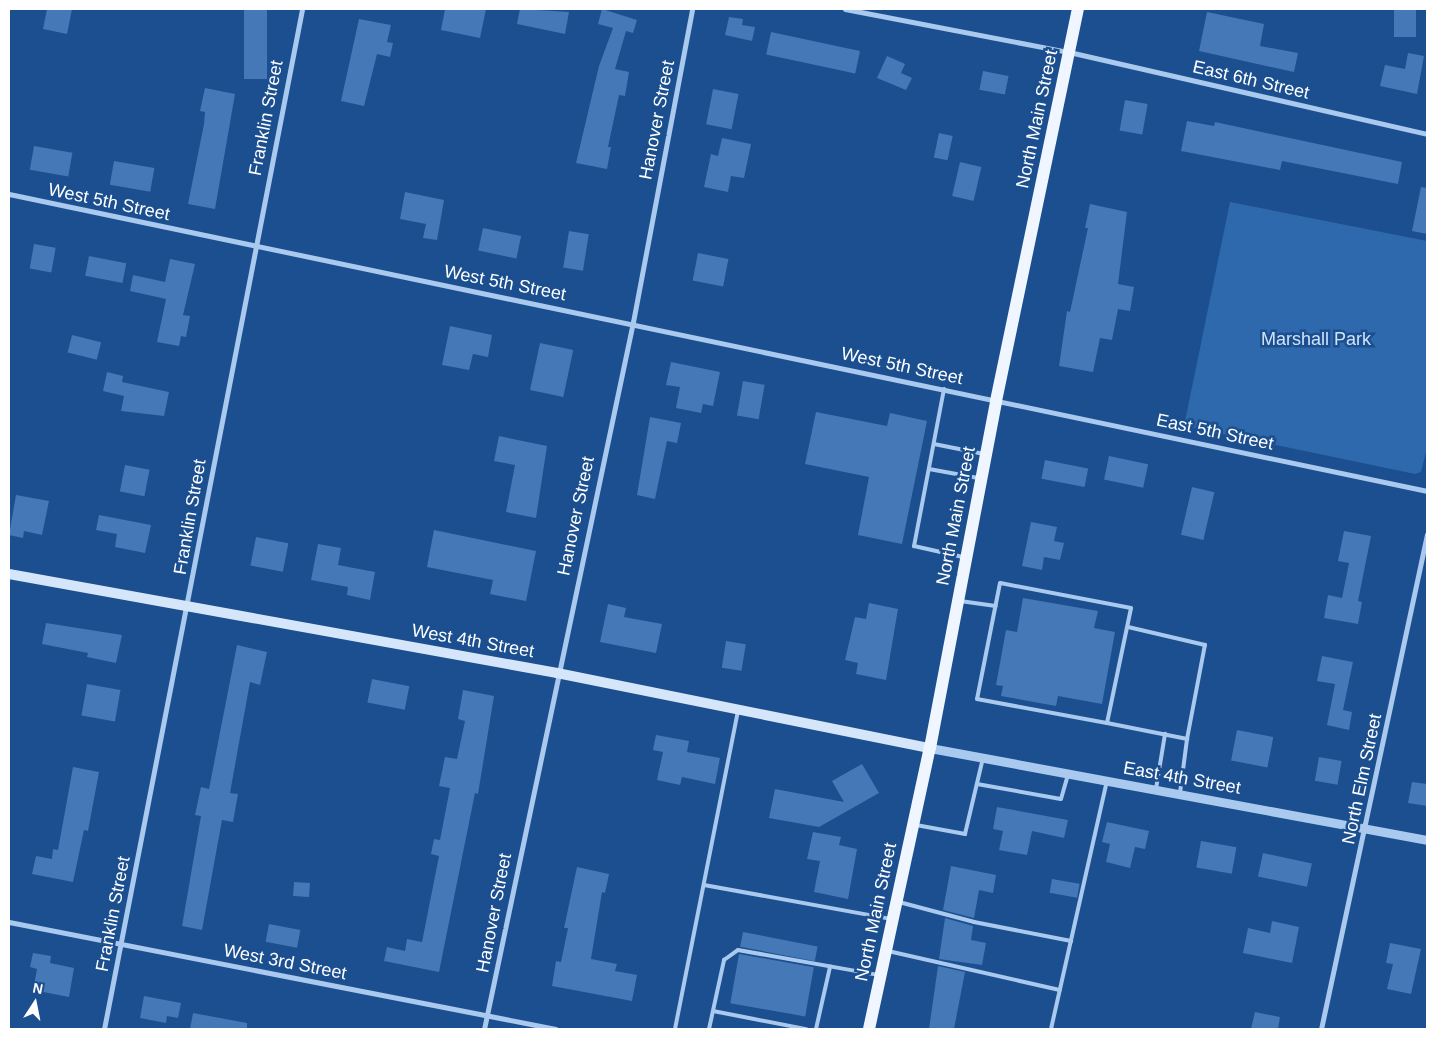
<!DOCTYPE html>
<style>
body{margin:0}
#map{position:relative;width:1436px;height:1038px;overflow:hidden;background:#1b4f8f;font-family:Helvetica,sans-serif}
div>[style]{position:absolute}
.green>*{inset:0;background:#2e69ad}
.building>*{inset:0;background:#4478b7;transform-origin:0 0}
.service>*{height:4px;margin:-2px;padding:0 2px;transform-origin:2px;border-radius:2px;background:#a9c9ee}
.minor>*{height:5px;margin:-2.5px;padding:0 2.5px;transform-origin:2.5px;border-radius:2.5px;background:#a9c9ee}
.tertiary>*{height:9px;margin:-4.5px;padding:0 4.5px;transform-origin:4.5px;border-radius:4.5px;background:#a9c9ee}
.secondary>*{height:10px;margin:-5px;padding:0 5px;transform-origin:5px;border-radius:5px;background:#d6e6fa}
.primary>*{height:12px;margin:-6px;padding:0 6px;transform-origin:6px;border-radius:6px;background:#f0f6ff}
span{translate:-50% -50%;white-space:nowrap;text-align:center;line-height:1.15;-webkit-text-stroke:5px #1b4f8f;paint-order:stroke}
.street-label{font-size:18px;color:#fff}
.park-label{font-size:18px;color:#cfe3fa}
.frame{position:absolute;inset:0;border:10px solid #fff;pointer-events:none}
.north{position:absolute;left:10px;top:978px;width:50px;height:50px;-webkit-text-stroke:4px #1b4f8f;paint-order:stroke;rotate:11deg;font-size:14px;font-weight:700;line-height:20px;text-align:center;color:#fff}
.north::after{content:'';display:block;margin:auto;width:18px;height:22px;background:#fff;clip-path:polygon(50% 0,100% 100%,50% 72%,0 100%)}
</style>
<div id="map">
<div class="green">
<i style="clip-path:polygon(1230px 202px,1427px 241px,1427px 448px,1421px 472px,1415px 474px,1184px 426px)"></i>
</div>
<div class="building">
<i style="clip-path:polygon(47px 9px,72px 9px,67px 34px,43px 29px)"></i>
<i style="left:244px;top:9px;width:23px;height:70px"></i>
<i style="clip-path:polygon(445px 9px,486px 9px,480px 38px,441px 30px)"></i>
<i style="clip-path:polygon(520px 9px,569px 12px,565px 34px,517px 24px)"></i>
<i style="clip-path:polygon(602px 9px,637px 20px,633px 33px,626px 31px,615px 69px,629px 72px,625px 96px,619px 95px,608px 147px,611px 147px,607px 169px,576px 163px,599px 66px,613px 28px,598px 24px)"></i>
<i style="left:1394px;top:9px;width:22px;height:28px"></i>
<i style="clip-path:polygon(1207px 12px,1264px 24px,1260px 46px,1298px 53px,1294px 72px,1199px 51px)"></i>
<i style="clip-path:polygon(729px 17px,743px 19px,742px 25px,755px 27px,752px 41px,725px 35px)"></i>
<i style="clip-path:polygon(359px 19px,391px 25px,387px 42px,393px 43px,390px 57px,377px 54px,364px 106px,341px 101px)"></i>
<i style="left:771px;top:32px;width:91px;height:23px;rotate:12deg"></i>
<i style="clip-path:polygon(1408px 53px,1424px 56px,1417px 94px,1380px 86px,1385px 65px,1405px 69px)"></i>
<i style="clip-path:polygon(887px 56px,905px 64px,901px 73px,912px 78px,906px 90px,877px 78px)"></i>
<i style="left:983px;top:71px;width:26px;height:19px;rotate:11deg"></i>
<i style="clip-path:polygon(205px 88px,235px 94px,215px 209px,188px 204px,204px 124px,205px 112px,200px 111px)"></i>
<i style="left:713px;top:89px;width:26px;height:36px;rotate:11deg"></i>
<i style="left:1125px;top:100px;width:23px;height:31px;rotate:10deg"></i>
<i style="clip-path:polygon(1187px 121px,1214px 126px,1215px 122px,1402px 162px,1398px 184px,1282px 161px,1280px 170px,1181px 151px)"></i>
<i style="left:939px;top:133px;width:14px;height:25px;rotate:12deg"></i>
<i style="clip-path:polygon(722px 138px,751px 144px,744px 178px,731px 176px,728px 192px,704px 187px,711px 154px,718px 156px)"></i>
<i style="left:34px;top:146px;width:39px;height:24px;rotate:10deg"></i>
<i style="left:114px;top:161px;width:41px;height:24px;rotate:10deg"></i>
<i style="left:960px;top:162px;width:22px;height:35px;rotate:13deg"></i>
<i style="clip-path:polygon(1421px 187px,1427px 188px,1427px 234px,1412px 231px)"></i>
<i style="clip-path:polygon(405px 192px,444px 200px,437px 240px,423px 238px,426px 224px,400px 219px)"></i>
<i style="clip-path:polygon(1090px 204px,1127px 212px,1118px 284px,1134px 287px,1130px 311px,1118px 309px,1112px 340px,1100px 338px,1093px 372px,1059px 366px,1067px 311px,1070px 312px,1088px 228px,1085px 228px)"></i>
<i style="left:483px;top:228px;width:39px;height:23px;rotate:12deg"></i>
<i style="left:569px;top:231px;width:20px;height:37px;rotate:9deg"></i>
<i style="left:34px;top:244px;width:22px;height:25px;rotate:10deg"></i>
<i style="left:698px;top:253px;width:31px;height:28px;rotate:11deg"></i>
<i style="left:89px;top:256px;width:38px;height:20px;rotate:11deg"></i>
<i style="clip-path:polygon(170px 259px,195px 264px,183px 315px,190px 316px,186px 337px,181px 336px,179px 346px,157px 342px,166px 299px,130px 291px,133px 275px,165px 282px)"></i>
<i style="clip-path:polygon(450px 326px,492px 335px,488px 357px,473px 354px,469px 370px,442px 365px)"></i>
<i style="left:72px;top:335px;width:30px;height:18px;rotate:14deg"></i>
<i style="left:540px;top:343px;width:34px;height:48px;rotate:12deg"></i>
<i style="clip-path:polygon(671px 362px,720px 372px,713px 406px,703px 404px,701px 413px,676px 408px,680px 387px,666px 385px)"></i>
<i style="clip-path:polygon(107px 372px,123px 376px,122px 382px,169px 392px,164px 416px,121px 411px,124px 396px,103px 391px)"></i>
<i style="left:743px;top:381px;width:22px;height:35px;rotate:10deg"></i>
<i style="clip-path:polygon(816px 412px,887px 426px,890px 413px,927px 421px,902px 544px,858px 535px,869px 477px,805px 464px)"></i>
<i style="clip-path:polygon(650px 417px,681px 423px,677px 443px,667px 441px,655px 499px,637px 495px)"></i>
<i style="clip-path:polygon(499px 436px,547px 446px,536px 518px,506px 512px,515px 465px,494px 461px)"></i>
<i style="left:1109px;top:456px;width:40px;height:24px;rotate:12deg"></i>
<i style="left:1045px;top:460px;width:44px;height:19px;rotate:11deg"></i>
<i style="left:125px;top:465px;width:25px;height:27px;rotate:11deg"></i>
<i style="left:1192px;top:487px;width:23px;height:49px;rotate:13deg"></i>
<i style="clip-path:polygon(16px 495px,49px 501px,42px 535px,24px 531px,23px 538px,9px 535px)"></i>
<i style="clip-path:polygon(99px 515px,151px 525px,145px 553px,115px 547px,117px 534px,96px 530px)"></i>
<i style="clip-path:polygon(1031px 522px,1057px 527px,1054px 541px,1064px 543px,1060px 560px,1044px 557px,1042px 570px,1022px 566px)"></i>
<i style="clip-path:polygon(434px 530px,536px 551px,526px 601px,490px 594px,493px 580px,427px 567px)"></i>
<i style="clip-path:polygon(1344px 531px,1371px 536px,1358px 601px,1362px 602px,1358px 624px,1324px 618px,1328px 595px,1342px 598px,1349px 563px,1338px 561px)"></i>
<i style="left:256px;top:537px;width:33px;height:29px;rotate:11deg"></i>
<i style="clip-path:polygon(318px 544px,341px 548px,338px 565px,375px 572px,370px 600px,347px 595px,348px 587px,311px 580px)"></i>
<i style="clip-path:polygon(1023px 598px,1098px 611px,1094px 628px,1115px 632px,1102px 704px,1058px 696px,1056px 706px,1001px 696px,1003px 686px,996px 685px,1006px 630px,1017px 632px)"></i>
<i style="clip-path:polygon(869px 603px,898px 609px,886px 680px,856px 674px,858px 663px,845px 660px,855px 617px,866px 619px)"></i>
<i style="clip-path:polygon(608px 604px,626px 608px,624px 617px,662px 624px,656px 653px,600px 642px)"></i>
<i style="clip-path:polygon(46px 623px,122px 635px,116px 663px,87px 657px,88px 653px,42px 644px)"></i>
<i style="left:726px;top:641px;width:20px;height:27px;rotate:9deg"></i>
<i style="clip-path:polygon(237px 645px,267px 652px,260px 685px,250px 682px,230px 793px,238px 794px,233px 822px,222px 820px,202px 930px,182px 926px,201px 816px,195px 815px,201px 787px,209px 789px)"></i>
<i style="clip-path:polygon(1322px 656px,1353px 662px,1343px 710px,1352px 712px,1349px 730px,1327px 725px,1335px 684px,1317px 681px)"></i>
<i style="left:372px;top:679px;width:38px;height:24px;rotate:11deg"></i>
<i style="left:87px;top:684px;width:34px;height:32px;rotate:10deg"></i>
<i style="clip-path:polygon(463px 690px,494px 696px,478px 794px,475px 793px,439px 972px,384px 961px,387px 947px,405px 951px,407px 939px,422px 942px,439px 856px,431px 854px,434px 839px,440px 840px,450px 788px,439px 786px,445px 757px,457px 759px,465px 721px,458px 719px)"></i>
<i style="left:1237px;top:730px;width:37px;height:31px;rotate:11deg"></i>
<i style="clip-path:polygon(656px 735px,689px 741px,687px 752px,720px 758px,715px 784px,682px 777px,680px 785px,657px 780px,663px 752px,653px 750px)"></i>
<i style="left:1319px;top:757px;width:23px;height:24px;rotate:10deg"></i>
<i style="clip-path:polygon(862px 764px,879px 793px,819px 827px,769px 818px,775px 789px,844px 802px,832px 781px)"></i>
<i style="clip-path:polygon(73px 767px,99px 772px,88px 831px,84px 830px,73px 882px,32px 874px,36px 856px,52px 859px,53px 849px,58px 850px)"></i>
<i style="clip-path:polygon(1412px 782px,1427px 784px,1427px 806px,1408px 803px)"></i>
<i style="clip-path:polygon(997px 807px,1068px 820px,1064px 838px,1032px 831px,1027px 855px,999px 850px,1003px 831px,993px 829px)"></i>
<i style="clip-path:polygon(1107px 822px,1149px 831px,1145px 849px,1135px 847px,1130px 868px,1106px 862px,1110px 844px,1102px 842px)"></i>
<i style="clip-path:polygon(813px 832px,841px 837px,839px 845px,857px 849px,848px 899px,814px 892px,820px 861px,807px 859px)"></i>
<i style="left:1201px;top:841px;width:36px;height:27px;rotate:10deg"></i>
<i style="left:1263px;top:853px;width:50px;height:24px;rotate:12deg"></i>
<i style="clip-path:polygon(951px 866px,996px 875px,993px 893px,979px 890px,974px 918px,943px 910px)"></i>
<i style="clip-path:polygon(577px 867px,609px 874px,605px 893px,602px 892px,591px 959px,617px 964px,615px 971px,637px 975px,632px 1001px,552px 986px,556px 961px,561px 962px,568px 928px,564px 928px)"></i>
<i style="left:1052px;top:879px;width:28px;height:14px;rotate:10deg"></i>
<i style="left:294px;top:882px;width:16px;height:14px;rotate:4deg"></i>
<i style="clip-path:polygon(945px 918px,973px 926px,971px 940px,986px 943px,982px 965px,939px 959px)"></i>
<i style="clip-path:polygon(1272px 921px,1299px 927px,1292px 963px,1243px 953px,1248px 928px,1270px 933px)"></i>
<i style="left:269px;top:924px;width:32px;height:18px;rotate:11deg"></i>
<i style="left:743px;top:932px;width:76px;height:15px;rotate:11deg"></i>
<i style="clip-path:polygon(1390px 943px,1421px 949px,1411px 994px,1387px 989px,1393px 964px,1386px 963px)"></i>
<i style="clip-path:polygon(33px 953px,51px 956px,50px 963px,74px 968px,69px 997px,33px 990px,37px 969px,30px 967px)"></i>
<i style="left:739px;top:954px;width:76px;height:50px;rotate:10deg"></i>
<i style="clip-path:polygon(938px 966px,965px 972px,954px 1029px,929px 1029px)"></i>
<i style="clip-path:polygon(144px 996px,181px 1003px,178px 1018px,167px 1016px,166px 1023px,140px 1018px)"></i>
<i style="clip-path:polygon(1255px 1012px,1280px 1017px,1278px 1029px,1251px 1029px)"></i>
<i style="clip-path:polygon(193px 1013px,247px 1023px,247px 1029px,190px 1029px)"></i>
</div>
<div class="service">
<i style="left:944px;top:389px;width:160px;rotate:100.8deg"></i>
<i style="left:914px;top:546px;width:50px;rotate:12.7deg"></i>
<i style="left:934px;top:444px;width:51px;rotate:11.3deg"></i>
<i style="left:929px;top:469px;width:50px;rotate:10.4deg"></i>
<i style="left:960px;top:601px;width:36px;rotate:8deg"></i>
<i style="left:1107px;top:723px;width:117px;rotate:-78.2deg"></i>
<i style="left:1131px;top:608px;width:133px;rotate:-169.2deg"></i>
<i style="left:1000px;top:583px;width:118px;rotate:101.2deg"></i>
<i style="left:977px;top:699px;width:132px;rotate:10.5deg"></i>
<i style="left:1107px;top:723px;width:82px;rotate:11.3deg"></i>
<i style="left:1187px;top:739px;width:96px;rotate:-79.2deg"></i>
<i style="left:1205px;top:645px;width:79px;rotate:-166.8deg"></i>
<i style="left:977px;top:784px;width:85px;rotate:10.1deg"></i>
<i style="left:1061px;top:799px;width:25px;rotate:-74deg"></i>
<i style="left:1156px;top:789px;width:56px;rotate:-80.7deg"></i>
<i style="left:1180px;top:793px;width:54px;rotate:-82.6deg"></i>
<i style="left:916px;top:825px;width:50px;rotate:10.4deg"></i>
<i style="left:965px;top:834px;width:78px;rotate:-76.7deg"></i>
<i style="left:704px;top:885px;width:191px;rotate:10.3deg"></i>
<i style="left:899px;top:902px;width:78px;rotate:14.9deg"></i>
<i style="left:974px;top:922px;width:99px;rotate:11.1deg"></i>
<i style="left:888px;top:951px;width:176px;rotate:12.8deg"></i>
<i style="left:713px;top:1011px;width:95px;rotate:11deg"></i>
<i style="left:675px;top:1029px;width:325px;rotate:-78.8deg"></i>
<i style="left:709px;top:1029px;width:71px;rotate:-77.7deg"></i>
<i style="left:724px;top:960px;width:17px;rotate:-36deg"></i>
<i style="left:738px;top:950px;width:142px;rotate:10.1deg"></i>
<i style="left:816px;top:1029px;width:64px;rotate:-77.3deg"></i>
<i style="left:1051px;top:1029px;width:254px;rotate:-77.3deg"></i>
</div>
<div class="minor">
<i style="left:845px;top:9px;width:228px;rotate:10.9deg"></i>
<i style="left:1069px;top:52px;width:367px;rotate:12.9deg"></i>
<i style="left:9px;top:194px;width:1449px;rotate:11.83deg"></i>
<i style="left:9px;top:922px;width:557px;rotate:11.07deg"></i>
<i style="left:104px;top:1029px;width:1039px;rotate:-79.01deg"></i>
<i style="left:484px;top:1029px;width:723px;rotate:-78.1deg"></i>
<i style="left:633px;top:322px;width:319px;rotate:-79.3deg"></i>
<i style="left:1321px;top:1029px;width:506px;rotate:-77.91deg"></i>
</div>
<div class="tertiary">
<i style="left:930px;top:748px;width:505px;rotate:10.49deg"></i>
</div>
<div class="secondary">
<i style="left:9px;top:574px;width:557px;rotate:10.24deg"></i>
<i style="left:557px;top:673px;width:380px;rotate:11.4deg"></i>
</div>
<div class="primary">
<i style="left:869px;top:1029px;width:288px;rotate:-77.8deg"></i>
<i style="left:930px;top:748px;width:353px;rotate:-79.2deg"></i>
<i style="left:996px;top:401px;width:400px;rotate:-78.2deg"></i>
</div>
<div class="street-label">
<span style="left:1251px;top:80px;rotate:13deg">East 6th Street</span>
<span style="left:266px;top:118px;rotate:-79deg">Franklin Street</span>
<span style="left:1037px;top:119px;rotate:-78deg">North Main Street</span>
<span style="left:657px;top:120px;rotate:-79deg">Hanover Street</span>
<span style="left:109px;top:202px;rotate:12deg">West 5th Street</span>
<span style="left:505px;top:283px;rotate:11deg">West 5th Street</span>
<span style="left:902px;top:366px;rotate:12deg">West 5th Street</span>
<span style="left:1215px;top:432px;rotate:12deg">East 5th Street</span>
<span style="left:576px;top:516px;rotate:-78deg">Hanover Street</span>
<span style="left:956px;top:516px;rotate:-79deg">North Main Street</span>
<span style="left:190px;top:517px;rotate:-80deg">Franklin Street</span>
<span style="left:473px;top:641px;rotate:10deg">West 4th Street</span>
<span style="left:1182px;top:778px;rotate:10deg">East 4th Street</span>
<span style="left:1362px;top:779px;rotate:-78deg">North Elm Street</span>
<span style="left:876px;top:912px;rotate:-78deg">North Main Street</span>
<span style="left:494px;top:913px;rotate:-79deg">Hanover Street</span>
<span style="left:113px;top:914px;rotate:-79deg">Franklin Street</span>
<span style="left:285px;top:962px;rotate:11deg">West 3rd Street</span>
</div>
<div class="park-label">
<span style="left:1316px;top:339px">Marshall Park</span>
</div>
<div class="frame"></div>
<div class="north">N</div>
</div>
